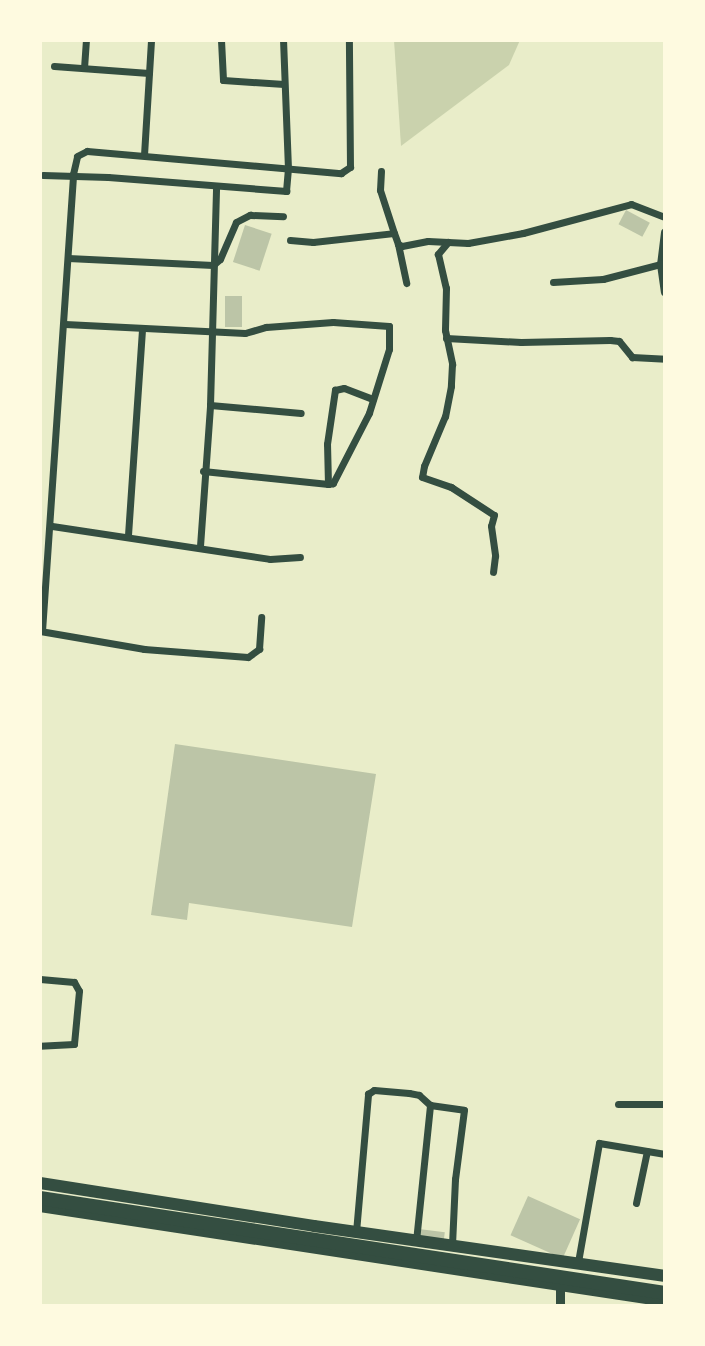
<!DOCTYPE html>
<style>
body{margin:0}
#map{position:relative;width:705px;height:1346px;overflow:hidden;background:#e9edc9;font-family:"Fira Sans",sans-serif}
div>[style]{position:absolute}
.green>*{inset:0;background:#cad2ad}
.building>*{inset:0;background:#bcc5a7;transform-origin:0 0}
.minor>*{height:7px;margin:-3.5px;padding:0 3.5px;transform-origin:3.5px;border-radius:3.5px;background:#344e41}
.tertiary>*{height:9px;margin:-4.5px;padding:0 4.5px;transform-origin:4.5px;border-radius:4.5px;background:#344e41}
.trunk>*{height:12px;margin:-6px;padding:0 6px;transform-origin:6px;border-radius:6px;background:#344e41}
.motorway>*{height:14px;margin:-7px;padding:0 7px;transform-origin:7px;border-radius:7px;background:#344e41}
span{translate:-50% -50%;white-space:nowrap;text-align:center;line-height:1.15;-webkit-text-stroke:5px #fefae0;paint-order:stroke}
.frame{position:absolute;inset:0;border:42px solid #fefae0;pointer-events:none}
</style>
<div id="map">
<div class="green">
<i style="clip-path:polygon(394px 40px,520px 40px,509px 65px,401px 146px)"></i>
</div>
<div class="building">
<i style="left:626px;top:210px;width:27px;height:16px;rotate:28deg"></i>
<i style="left:245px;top:225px;width:28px;height:39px;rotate:18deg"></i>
<i style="left:225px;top:296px;width:17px;height:31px"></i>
<i style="clip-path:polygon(175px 744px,376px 774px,352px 927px,189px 903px,187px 920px,151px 915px)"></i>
<i style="left:528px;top:1196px;width:57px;height:43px;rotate:24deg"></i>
<i style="left:419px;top:1229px;width:26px;height:9px;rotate:7deg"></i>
</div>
<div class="minor">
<i style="left:221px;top:40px;width:40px;rotate:87.1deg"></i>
<i style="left:223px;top:80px;width:61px;rotate:3.8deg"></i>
<i style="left:54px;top:66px;width:95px;rotate:4.2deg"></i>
<i style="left:84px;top:68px;width:28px;rotate:-86deg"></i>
<i style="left:144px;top:155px;width:115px;rotate:-86.5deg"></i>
<i style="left:381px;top:171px;width:19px;rotate:93deg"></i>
<i style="left:380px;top:190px;width:45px;rotate:72deg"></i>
<i style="left:43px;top:175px;width:65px;rotate:1.8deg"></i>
<i style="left:108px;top:177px;width:179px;rotate:4.5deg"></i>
<i style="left:286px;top:191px;width:22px;rotate:-85deg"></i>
<i style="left:288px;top:169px;width:129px;rotate:-92.2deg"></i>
<i style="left:290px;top:240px;width:23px;rotate:5deg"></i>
<i style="left:313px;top:242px;width:81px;rotate:-6.3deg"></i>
<i style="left:394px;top:233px;width:12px;rotate:70deg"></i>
<i style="left:398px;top:244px;width:4px;rotate:27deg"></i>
<i style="left:402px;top:246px;width:26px;rotate:-11deg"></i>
<i style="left:428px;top:241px;width:40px;rotate:2.9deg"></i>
<i style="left:468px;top:243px;width:56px;rotate:-10.3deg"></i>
<i style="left:523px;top:233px;width:112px;rotate:-15deg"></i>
<i style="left:631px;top:204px;width:36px;rotate:21deg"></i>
<i style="left:448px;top:242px;width:16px;rotate:130deg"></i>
<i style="left:438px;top:254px;width:35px;rotate:77deg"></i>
<i style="left:446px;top:288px;width:42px;rotate:91.4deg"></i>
<i style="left:445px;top:330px;width:35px;rotate:78deg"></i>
<i style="left:452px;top:364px;width:22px;rotate:93deg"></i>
<i style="left:451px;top:386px;width:31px;rotate:101deg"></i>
<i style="left:445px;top:416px;width:54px;rotate:112.8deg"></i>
<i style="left:424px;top:466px;width:11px;rotate:100deg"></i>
<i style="left:422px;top:477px;width:31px;rotate:19deg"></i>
<i style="left:451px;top:487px;width:51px;rotate:33.1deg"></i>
<i style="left:494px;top:515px;width:11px;rotate:105deg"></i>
<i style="left:491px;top:526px;width:30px;rotate:82deg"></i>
<i style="left:495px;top:556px;width:16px;rotate:97deg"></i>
<i style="left:398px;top:244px;width:40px;rotate:78deg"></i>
<i style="left:68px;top:258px;width:145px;rotate:2.8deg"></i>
<i style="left:213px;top:265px;width:9px;rotate:-41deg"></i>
<i style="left:220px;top:259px;width:40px;rotate:-66.6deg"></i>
<i style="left:236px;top:222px;width:16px;rotate:-27deg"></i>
<i style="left:250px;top:215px;width:33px;rotate:2deg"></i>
<i style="left:553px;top:282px;width:50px;rotate:-3.4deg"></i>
<i style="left:603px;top:279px;width:60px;rotate:-14.5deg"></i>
<i style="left:65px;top:324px;width:180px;rotate:2.9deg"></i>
<i style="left:245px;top:333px;width:22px;rotate:-16deg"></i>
<i style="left:266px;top:327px;width:67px;rotate:-4.3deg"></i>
<i style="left:333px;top:322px;width:56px;rotate:4.1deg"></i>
<i style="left:389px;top:326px;width:23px;rotate:90deg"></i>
<i style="left:389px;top:349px;width:67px;rotate:107.4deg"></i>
<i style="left:369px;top:413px;width:79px;rotate:117.2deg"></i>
<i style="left:333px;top:483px;width:5px;rotate:169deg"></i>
<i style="left:446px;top:338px;width:75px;rotate:3.1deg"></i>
<i style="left:521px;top:342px;width:89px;rotate:-1.3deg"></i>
<i style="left:610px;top:340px;width:9px;rotate:6deg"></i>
<i style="left:619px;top:341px;width:21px;rotate:51deg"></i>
<i style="left:632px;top:357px;width:33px;rotate:3deg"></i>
<i style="left:210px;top:405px;width:91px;rotate:5deg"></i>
<i style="left:203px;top:471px;width:126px;rotate:5.9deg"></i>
<i style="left:328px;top:484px;width:40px;rotate:-91.4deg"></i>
<i style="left:327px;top:444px;width:55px;rotate:-81.6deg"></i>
<i style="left:335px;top:390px;width:9px;rotate:-13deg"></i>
<i style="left:344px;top:388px;width:31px;rotate:21deg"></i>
<i style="left:52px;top:526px;width:220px;rotate:8.6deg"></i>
<i style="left:270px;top:559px;width:30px;rotate:-4deg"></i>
<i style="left:128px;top:535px;width:207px;rotate:-86.1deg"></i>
<i style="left:200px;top:546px;width:141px;rotate:-85.9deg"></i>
<i style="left:210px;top:405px;width:219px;rotate:-88.4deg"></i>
<i style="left:40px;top:631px;width:106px;rotate:9.8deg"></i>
<i style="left:144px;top:649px;width:104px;rotate:4.4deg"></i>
<i style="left:248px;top:657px;width:14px;rotate:-36deg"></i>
<i style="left:259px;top:649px;width:32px;rotate:-86deg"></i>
<i style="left:42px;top:631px;width:458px;rotate:-86.1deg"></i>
<i style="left:73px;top:174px;width:18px;rotate:-77deg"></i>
<i style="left:77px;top:156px;width:11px;rotate:-27deg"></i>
<i style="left:87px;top:151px;width:255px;rotate:5deg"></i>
<i style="left:341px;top:173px;width:11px;rotate:-34deg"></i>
<i style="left:350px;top:167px;width:127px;rotate:-90.5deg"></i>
<i style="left:40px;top:979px;width:34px;rotate:5deg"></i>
<i style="left:74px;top:982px;width:10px;rotate:61deg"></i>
<i style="left:79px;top:991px;width:53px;rotate:95.4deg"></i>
<i style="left:74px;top:1044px;width:34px;rotate:177deg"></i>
<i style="left:618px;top:1104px;width:47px"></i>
<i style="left:636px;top:1203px;width:53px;rotate:-78.1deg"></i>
<i style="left:356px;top:1232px;width:139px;rotate:-85deg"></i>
<i style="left:368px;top:1094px;width:7px;rotate:-34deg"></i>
<i style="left:374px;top:1090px;width:35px;rotate:5deg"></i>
<i style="left:409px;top:1093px;width:10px;rotate:11deg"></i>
<i style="left:419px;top:1095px;width:15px;rotate:42deg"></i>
<i style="left:430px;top:1105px;width:34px;rotate:8deg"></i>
<i style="left:464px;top:1110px;width:70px;rotate:97.4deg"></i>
<i style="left:455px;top:1179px;width:66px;rotate:92.6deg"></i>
<i style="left:416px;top:1241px;width:137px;rotate:-84.1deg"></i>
<i style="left:578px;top:1262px;width:121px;rotate:-80deg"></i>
<i style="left:599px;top:1143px;width:67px;rotate:9.5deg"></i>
</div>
<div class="tertiary">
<i style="left:665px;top:232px;width:32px;rotate:97deg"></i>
<i style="left:661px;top:264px;width:28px;rotate:82deg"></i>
<i style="left:560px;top:1286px;width:20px;rotate:90deg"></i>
</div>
<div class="trunk">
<i style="left:40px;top:1183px;width:277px;rotate:8.9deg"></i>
<i style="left:314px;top:1226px;width:355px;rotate:8.1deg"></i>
<i style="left:40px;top:1206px;width:632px;rotate:8.64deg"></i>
</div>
<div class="motorway">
<i style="left:40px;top:1198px;width:632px;rotate:8.64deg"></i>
</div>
<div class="frame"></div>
</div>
